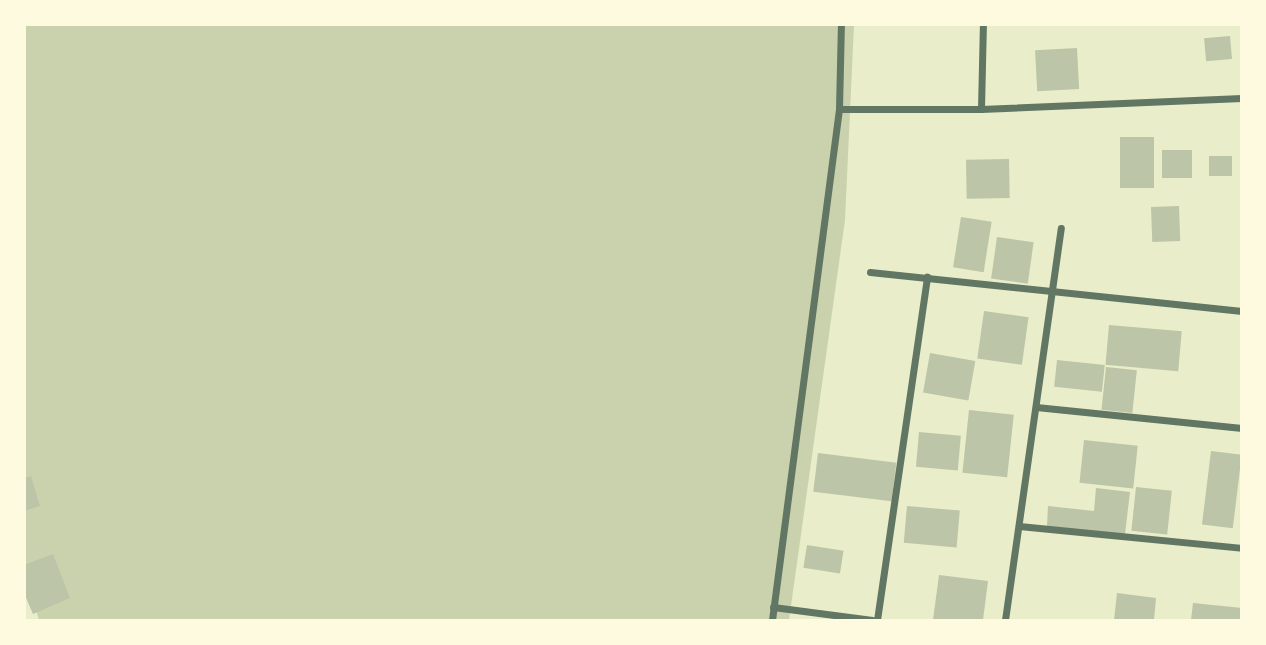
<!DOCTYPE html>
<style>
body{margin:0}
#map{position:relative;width:1266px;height:645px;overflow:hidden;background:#e9edc9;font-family:"DM Sans",sans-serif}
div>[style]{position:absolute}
.green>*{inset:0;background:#cad2ad}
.building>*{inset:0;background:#bcc5a7;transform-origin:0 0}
.minor>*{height:7px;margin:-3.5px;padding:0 3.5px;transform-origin:3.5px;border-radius:3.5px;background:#617663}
span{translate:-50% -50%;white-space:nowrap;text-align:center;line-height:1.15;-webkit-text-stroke:7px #fefae0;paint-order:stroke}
.frame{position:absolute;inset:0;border:26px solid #fefae0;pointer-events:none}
</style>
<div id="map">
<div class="green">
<i style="clip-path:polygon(25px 25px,854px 25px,845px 220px,789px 620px,39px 620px,25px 572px)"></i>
</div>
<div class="building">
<i style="left:1230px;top:36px;width:23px;height:26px;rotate:85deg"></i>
<i style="left:1077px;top:48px;width:41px;height:42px;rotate:87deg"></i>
<i style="left:1120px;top:137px;width:34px;height:51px"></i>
<i style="left:1162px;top:150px;width:30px;height:28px"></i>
<i style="left:1232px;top:156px;width:20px;height:23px;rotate:90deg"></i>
<i style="left:1009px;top:159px;width:39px;height:43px;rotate:89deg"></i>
<i style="left:1179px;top:206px;width:35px;height:28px;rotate:88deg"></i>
<i style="left:961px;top:217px;width:31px;height:51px;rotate:9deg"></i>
<i style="left:997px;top:237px;width:37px;height:42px;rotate:8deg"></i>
<i style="left:984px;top:311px;width:45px;height:48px;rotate:8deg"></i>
<i style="left:1109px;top:325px;width:73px;height:40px;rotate:5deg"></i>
<i style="left:930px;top:353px;width:46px;height:40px;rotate:10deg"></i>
<i style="left:1057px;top:360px;width:48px;height:27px;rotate:6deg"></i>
<i style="left:1106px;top:367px;width:31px;height:43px;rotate:6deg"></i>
<i style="left:969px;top:410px;width:45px;height:63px;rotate:6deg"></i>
<i style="left:919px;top:432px;width:42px;height:35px;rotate:5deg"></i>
<i style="left:1084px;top:440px;width:54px;height:43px;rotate:6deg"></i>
<i style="left:1211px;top:451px;width:31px;height:74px;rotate:7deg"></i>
<i style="left:818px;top:453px;width:79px;height:39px;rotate:7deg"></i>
<i style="clip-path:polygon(31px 476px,40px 506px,24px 511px,24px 478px)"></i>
<i style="left:1136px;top:487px;width:36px;height:44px;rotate:6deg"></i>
<i style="clip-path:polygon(1096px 488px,1130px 492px,1125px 534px,1047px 527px,1048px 506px,1094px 511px)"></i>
<i style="left:907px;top:506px;width:53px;height:37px;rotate:5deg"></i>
<i style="left:807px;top:545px;width:37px;height:23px;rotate:9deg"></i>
<i style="clip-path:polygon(53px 554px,70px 598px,33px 614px,24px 593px,24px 565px)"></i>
<i style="clip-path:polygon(939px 575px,988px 581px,983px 620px,933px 620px)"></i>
<i style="clip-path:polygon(1117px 593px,1156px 598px,1154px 620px,1114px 620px)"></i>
<i style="clip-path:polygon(1193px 603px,1242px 608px,1242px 620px,1191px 620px)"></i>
</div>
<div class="minor">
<i style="left:839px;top:109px;width:142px"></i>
<i style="left:981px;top:109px;width:261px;rotate:-2.4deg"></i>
<i style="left:981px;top:109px;width:85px;rotate:-88.7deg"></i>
<i style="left:870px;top:272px;width:374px;rotate:6deg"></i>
<i style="left:1036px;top:407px;width:207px;rotate:5.8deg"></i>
<i style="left:1019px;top:526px;width:224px;rotate:5.6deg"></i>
<i style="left:773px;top:607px;width:100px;rotate:7.5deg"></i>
<i style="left:772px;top:620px;width:515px;rotate:-82.53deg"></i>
<i style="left:839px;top:109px;width:85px;rotate:-88.7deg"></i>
<i style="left:877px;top:620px;width:347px;rotate:-81.7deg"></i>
<i style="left:1005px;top:620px;width:396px;rotate:-81.9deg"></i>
</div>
<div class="frame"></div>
</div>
